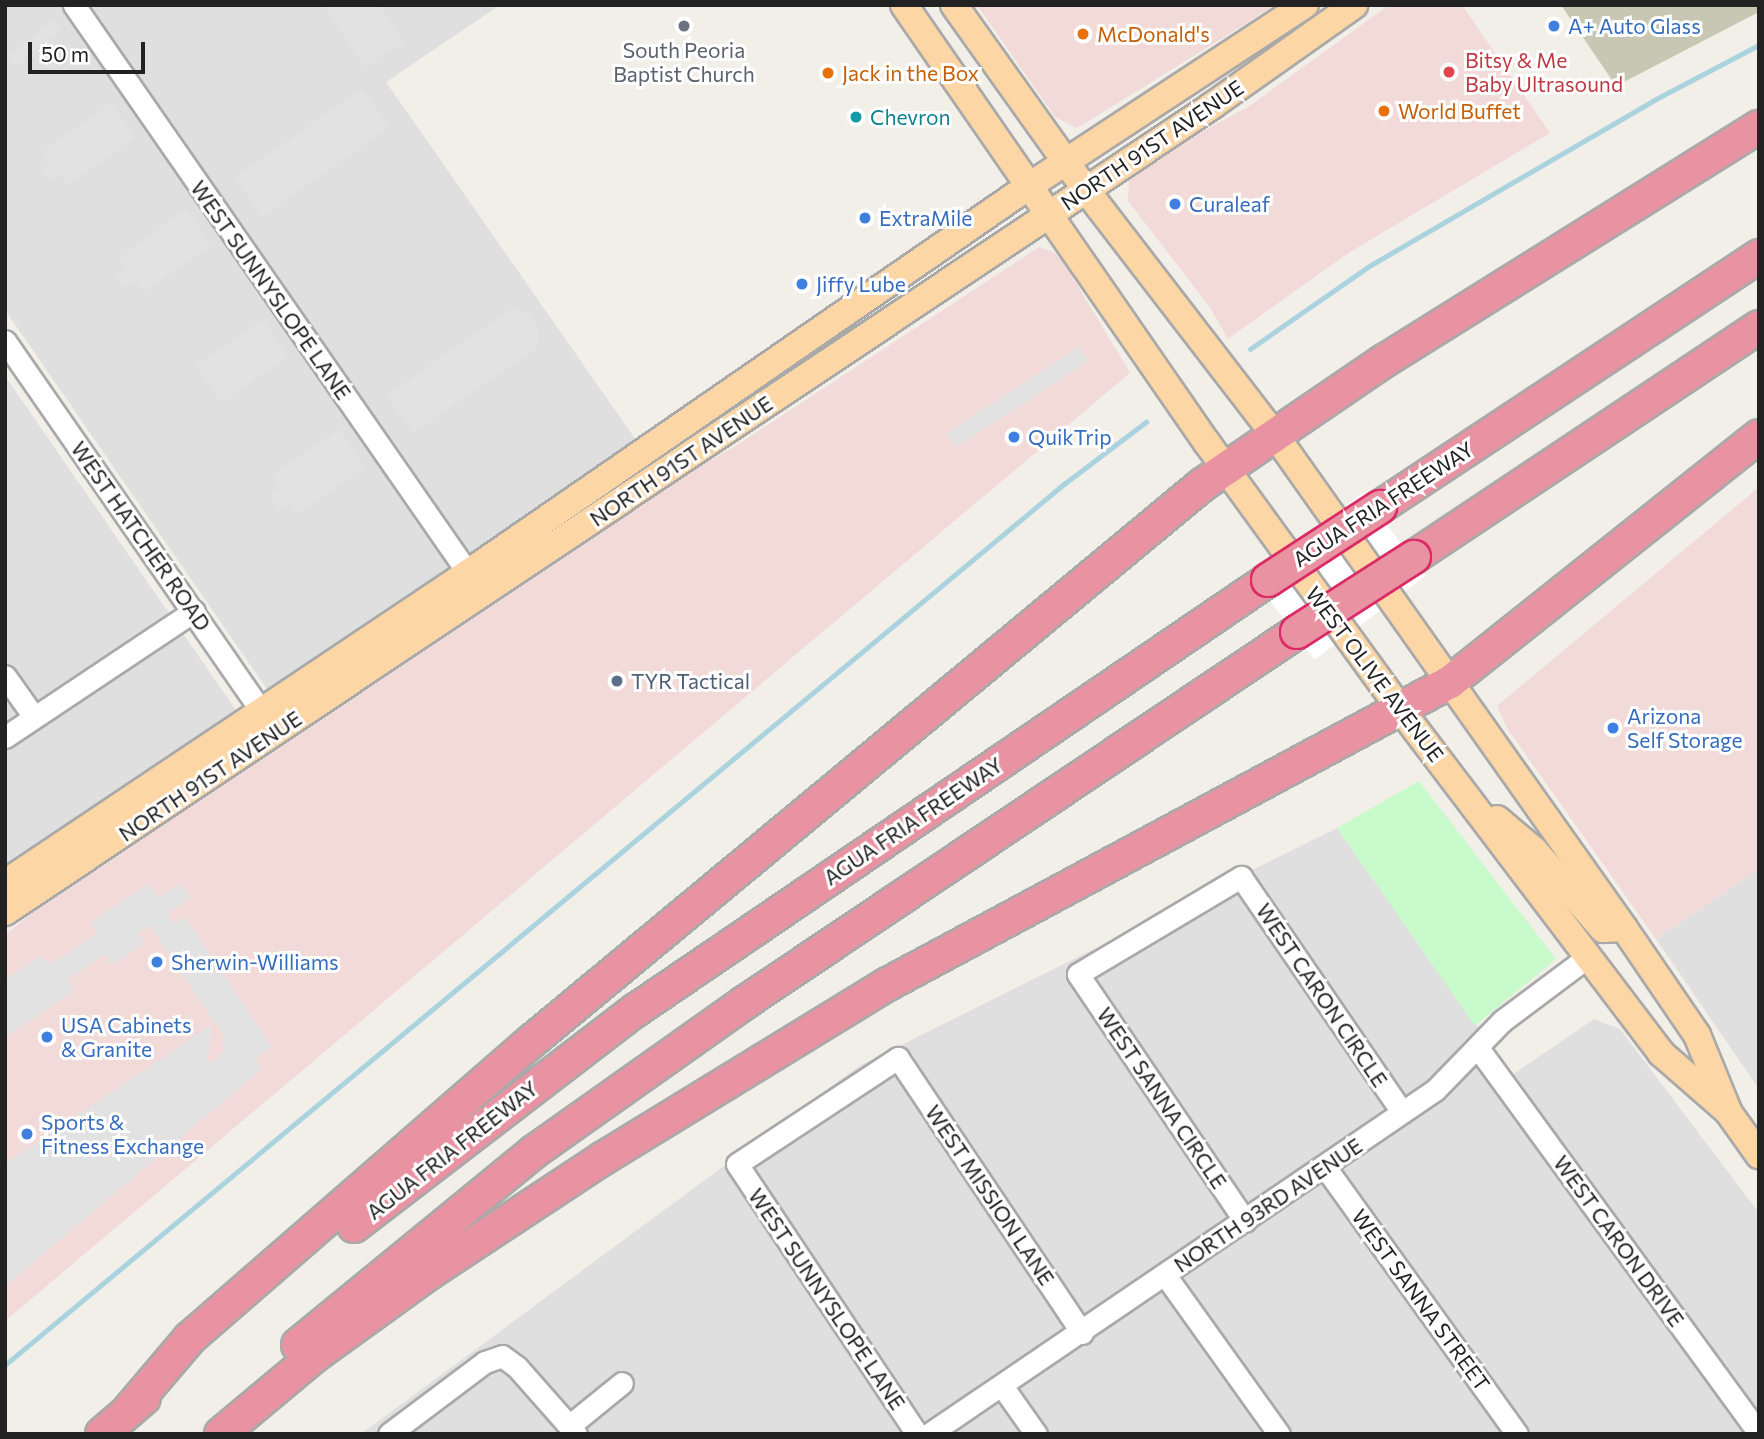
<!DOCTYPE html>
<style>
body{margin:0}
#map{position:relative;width:1764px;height:1439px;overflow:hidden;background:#f2efe9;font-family:Commissioner,sans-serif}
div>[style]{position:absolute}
.residential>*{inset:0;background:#e0dfdf}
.commercial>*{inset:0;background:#f2dad9}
.construction>*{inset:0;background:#c7c7b4}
.park>*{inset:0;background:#c8facc}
.parking>*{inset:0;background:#e2e2e2;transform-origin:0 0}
.pier>*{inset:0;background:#fff;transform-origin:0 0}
.stream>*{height:4.5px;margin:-2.25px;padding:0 2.25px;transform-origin:2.25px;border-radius:2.25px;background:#aad3df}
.roads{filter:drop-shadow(2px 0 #a9a9a9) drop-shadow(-2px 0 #a9a9a9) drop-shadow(0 2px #a9a9a9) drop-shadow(0 -2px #a9a9a9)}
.minor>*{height:21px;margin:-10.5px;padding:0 10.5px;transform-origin:10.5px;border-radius:10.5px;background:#fff}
.major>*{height:26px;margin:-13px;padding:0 13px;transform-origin:13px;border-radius:13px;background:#fcd6a4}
.highway>*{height:32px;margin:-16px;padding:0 16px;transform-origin:16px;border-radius:16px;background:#e892a2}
.bridges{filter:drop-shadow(2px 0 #dc2a67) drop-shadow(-2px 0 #dc2a67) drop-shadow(0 2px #dc2a67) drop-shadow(0 -2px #dc2a67)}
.highway-bridge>*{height:32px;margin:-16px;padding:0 16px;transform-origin:16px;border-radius:16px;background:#e892a2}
.dots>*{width:19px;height:19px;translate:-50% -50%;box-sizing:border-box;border:4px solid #fff;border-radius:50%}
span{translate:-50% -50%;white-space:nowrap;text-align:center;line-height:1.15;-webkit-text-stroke:6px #fff;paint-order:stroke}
.shop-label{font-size:21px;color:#366cbe}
.left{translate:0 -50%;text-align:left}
.food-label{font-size:21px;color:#c56008}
.worship-label{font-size:21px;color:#5b616d}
.health-label{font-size:21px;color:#be3a42}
.culture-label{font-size:21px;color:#0d838f}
.street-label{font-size:21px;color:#222}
.service-label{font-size:21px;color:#4e5e75}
.frame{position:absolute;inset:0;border:7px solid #222;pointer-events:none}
.scale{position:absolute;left:28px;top:42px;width:117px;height:32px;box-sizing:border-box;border:4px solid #222;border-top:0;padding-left:9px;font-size:21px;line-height:24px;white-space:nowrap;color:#222;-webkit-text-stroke:5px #fff;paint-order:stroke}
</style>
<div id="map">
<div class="residential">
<i style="clip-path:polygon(5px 5px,500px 5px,386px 82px,638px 443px,269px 692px,5px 310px)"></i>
<i style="clip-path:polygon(5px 376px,238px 713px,5px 870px)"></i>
<i style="clip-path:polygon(1337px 828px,1512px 1075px,1594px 1019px,1620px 1029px,1759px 1213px,1759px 1434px,361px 1434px,859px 1066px)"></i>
<i style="clip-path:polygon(1759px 869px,1759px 1089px,1656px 939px)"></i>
</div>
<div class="commercial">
<i style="clip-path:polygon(977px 5px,1276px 5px,1077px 128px,1055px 117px)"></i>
<i style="clip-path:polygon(1389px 5px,1462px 5px,1550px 133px,1350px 252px,1228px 339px,1209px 306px,1128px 201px,1129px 178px,1179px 144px,1248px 107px)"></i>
<i style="clip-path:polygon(1039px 247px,1054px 252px,1064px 263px,1130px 373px,5px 1321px,5px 935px,77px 877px,658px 489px,734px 447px)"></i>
<i style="clip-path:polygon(1759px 487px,1759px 869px,1656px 939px,1507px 728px,1497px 706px)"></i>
</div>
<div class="construction">
<i style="clip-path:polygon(1561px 5px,1759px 5px,1759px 12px,1616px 86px)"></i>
</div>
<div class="park">
<i style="clip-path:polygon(1419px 781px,1556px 959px,1475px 1026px,1337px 828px)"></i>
</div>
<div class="parking">
<i style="clip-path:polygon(323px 5px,379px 5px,403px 42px,366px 67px)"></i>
<i style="left:54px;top:19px;width:13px;height:60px;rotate:51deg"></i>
<i style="left:362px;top:89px;width:47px;height:155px;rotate:55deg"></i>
<i style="clip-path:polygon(111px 103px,135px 138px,68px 185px,60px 174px,49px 181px,41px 169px,51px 163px,43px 151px)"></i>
<i style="clip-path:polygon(186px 209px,211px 246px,144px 292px,136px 281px,125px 288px,117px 277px,127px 270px,119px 258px)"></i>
<i style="clip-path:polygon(514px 307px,529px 314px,537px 327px,537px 348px,414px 432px,387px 395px)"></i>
<i style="left:262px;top:320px;width:45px;height:80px;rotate:55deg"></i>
<i style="left:1079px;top:347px;width:17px;height:158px;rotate:57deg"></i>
<i style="clip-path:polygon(339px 429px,365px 467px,297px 514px,290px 502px,280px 509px,270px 495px,280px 488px,272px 476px)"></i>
<i style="clip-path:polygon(148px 884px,158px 898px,180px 884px,190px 898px,167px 914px,174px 924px,185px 917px,272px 1047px,255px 1059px,262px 1069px,5px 1286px,5px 1164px,211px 1025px,208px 1061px,214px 1062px,224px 1051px,223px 1035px,149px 925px,138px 933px,145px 943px,112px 965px,104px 955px,67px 980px,74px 991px,5px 1037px,5px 980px,42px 955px,49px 965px,97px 933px,91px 922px)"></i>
</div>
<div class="pier">
<i style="left:1363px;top:493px;width:104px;height:139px;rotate:53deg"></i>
</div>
<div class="stream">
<i style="left:1250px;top:349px;width:147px;rotate:-34.8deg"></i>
<i style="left:1371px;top:265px;width:330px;rotate:-30.2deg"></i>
<i style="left:1656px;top:99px;width:116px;rotate:-27.7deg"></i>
<i style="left:5px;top:1365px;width:1378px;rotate:-39.76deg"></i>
<i style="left:1064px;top:484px;width:103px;rotate:-37.1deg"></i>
</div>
<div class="roads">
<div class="minor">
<i style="left:74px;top:5px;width:691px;rotate:55.25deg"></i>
<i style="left:5px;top:341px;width:464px;rotate:55.3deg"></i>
<i style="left:5px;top:676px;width:50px;rotate:54.7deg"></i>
<i style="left:5px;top:737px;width:227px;rotate:-33.7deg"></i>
<i style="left:1478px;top:1048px;width:477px;rotate:53.9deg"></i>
<i style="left:1325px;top:1167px;width:329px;rotate:54.3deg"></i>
<i style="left:1245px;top:1221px;width:298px;rotate:-124.1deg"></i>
<i style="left:1078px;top:974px;width:190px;rotate:-30.8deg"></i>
<i style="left:1241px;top:877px;width:285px;rotate:55.6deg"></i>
<i style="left:1165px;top:1275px;width:196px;rotate:54.4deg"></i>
<i style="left:1002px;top:1386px;width:59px;rotate:54.7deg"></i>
<i style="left:569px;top:1426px;width:68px;rotate:-39.1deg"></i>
<i style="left:389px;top:1434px;width:120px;rotate:-36.9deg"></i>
<i style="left:485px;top:1362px;width:18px;rotate:-19deg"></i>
<i style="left:502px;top:1356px;width:19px;rotate:36deg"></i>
<i style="left:517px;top:1367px;width:89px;rotate:48.6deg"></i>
<i style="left:917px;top:1434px;width:324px;rotate:-123.7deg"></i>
<i style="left:737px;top:1164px;width:193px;rotate:-33.4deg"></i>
<i style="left:898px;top:1058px;width:331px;rotate:56.2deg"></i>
<i style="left:929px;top:1434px;width:612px;rotate:-34.21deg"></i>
<i style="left:1435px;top:1090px;width:96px;rotate:-45.8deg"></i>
<i style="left:1502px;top:1021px;width:109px;rotate:-36.8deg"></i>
</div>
<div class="major">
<i style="left:904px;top:5px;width:533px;rotate:55.33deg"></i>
<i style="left:1207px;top:443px;width:329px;rotate:54deg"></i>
<i style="left:1400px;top:709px;width:432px;rotate:52.8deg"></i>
<i style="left:1661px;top:1053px;width:85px;rotate:41.2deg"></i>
<i style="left:954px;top:5px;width:227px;rotate:54.5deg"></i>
<i style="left:1086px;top:190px;width:309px;rotate:52.4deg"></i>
<i style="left:1275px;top:435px;width:604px;rotate:54.7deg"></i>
<i style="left:1624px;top:928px;width:130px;rotate:55.7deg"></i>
<i style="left:1697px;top:1035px;width:84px;rotate:67.7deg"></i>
<i style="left:1729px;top:1113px;width:52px;rotate:54.5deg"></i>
<i style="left:1497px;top:819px;width:48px;rotate:40deg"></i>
<i style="left:1534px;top:850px;width:105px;rotate:48.9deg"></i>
<i style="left:1603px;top:929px;width:21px;rotate:-3deg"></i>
<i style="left:5px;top:883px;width:557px;rotate:-33.8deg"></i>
<i style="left:468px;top:573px;width:682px;rotate:-34.6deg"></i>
<i style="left:1029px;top:186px;width:330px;rotate:-33.3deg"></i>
<i style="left:5px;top:912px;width:1453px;rotate:-33.74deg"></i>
<i style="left:1213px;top:105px;width:173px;rotate:-35.3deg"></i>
</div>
<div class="highway">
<i style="left:1380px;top:507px;width:455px;rotate:-33.5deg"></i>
<i style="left:1414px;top:557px;width:415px;rotate:-33.7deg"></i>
<i style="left:354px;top:1226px;width:355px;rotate:-37.5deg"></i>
<i style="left:636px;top:1010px;width:764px;rotate:-34.23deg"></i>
<i style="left:298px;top:1345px;width:306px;rotate:-39.3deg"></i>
<i style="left:535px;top:1151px;width:256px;rotate:-35.3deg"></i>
<i style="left:744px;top:1003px;width:666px;rotate:-33.86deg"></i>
<i style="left:128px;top:1411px;width:96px;rotate:-49.7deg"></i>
<i style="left:190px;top:1338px;width:454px;rotate:-41deg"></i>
<i style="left:533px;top:1040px;width:869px;rotate:-39.68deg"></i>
<i style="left:1202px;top:485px;width:220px;rotate:-34.3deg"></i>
<i style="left:1384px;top:361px;width:442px;rotate:-32deg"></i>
<i style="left:102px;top:1434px;width:55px;rotate:-40.6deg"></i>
<i style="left:221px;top:1434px;width:120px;rotate:-39.9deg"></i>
<i style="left:313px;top:1357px;width:143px;rotate:-35.9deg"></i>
<i style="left:429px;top:1273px;width:207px;rotate:-33.4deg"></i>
<i style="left:602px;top:1159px;width:335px;rotate:-31.5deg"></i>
<i style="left:888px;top:984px;width:638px;rotate:-28.25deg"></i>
<i style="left:1450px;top:682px;width:395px;rotate:-38.5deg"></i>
</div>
</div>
<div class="bridges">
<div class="highway-bridge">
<i style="left:1268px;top:580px;width:134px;rotate:-33.1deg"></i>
<i style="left:1297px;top:632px;width:139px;rotate:-32.7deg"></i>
</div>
</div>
<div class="dots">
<i style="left:684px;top:26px;background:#6b7280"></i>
<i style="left:1554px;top:26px;background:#3f7fe0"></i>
<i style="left:1083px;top:34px;background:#e8710a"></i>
<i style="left:1449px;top:72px;background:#e0444e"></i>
<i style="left:828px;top:73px;background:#e8710a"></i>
<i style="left:1384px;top:111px;background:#e8710a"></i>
<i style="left:856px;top:117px;background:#0f9aa8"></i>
<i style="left:1175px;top:204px;background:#3f7fe0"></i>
<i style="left:865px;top:218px;background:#3f7fe0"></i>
<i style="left:802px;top:284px;background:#3f7fe0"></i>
<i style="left:1014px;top:437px;background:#3f7fe0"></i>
<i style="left:617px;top:681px;background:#5c6f8a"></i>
<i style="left:1613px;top:728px;background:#3f7fe0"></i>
<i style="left:157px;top:962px;background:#3f7fe0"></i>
<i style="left:47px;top:1037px;background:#3f7fe0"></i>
<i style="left:27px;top:1134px;background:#3f7fe0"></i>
</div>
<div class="shop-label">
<span class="left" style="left:1568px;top:26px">A+ Auto Glass</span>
<span class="left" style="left:1189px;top:204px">Curaleaf</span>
<span class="left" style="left:879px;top:218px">ExtraMile</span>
<span class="left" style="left:816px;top:284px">Jiffy Lube</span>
<span class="left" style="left:1028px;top:437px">QuikTrip</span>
<span class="left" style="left:1627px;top:728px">Arizona<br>Self Storage</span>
<span class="left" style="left:171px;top:962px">Sherwin-Williams</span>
<span class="left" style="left:61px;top:1037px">USA Cabinets<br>&amp; Granite</span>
<span class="left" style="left:41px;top:1134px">Sports &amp;<br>Fitness Exchange</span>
</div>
<div class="food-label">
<span class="left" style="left:1097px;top:34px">McDonald's</span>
<span class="left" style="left:842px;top:73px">Jack in the Box</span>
<span class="left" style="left:1398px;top:111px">World Buffet</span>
</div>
<div class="worship-label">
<span style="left:684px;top:62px">South Peoria<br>Baptist Church</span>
</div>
<div class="health-label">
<span class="left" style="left:1465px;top:72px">Bitsy &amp; Me<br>Baby Ultrasound</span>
</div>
<div class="culture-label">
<span class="left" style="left:870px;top:117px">Chevron</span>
</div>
<div class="street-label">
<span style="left:1152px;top:145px;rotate:-34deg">NORTH 91ST AVENUE</span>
<span style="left:271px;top:290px;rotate:55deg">WEST SUNNYSLOPE LANE</span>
<span style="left:681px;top:461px;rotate:-34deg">NORTH 91ST AVENUE</span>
<span style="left:1383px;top:504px;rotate:-33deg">AGUA FRIA FREEWAY</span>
<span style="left:141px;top:536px;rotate:55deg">WEST HATCHER ROAD</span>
<span style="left:1375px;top:674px;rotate:53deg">WEST OLIVE AVENUE</span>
<span style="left:210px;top:776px;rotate:-34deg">NORTH 91ST AVENUE</span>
<span style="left:913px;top:821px;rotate:-34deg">AGUA FRIA FREEWAY</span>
<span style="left:1322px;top:995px;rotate:56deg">WEST CARON CIRCLE</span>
<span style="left:1162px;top:1098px;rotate:56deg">WEST SANNA CIRCLE</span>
<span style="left:452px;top:1150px;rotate:-38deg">AGUA FRIA FREEWAY</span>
<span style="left:990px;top:1195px;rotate:56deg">WEST MISSION LANE</span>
<span style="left:1268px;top:1205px;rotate:-34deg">NORTH 93RD AVENUE</span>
<span style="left:1619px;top:1241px;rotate:54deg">WEST CARON DRIVE</span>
<span style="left:827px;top:1299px;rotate:56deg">WEST SUNNYSLOPE LANE</span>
<span style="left:1421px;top:1300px;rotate:54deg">WEST SANNA STREET</span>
</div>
<div class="service-label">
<span class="left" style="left:631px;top:681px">TYR Tactical</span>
</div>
<div class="frame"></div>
<div class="scale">50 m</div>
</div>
